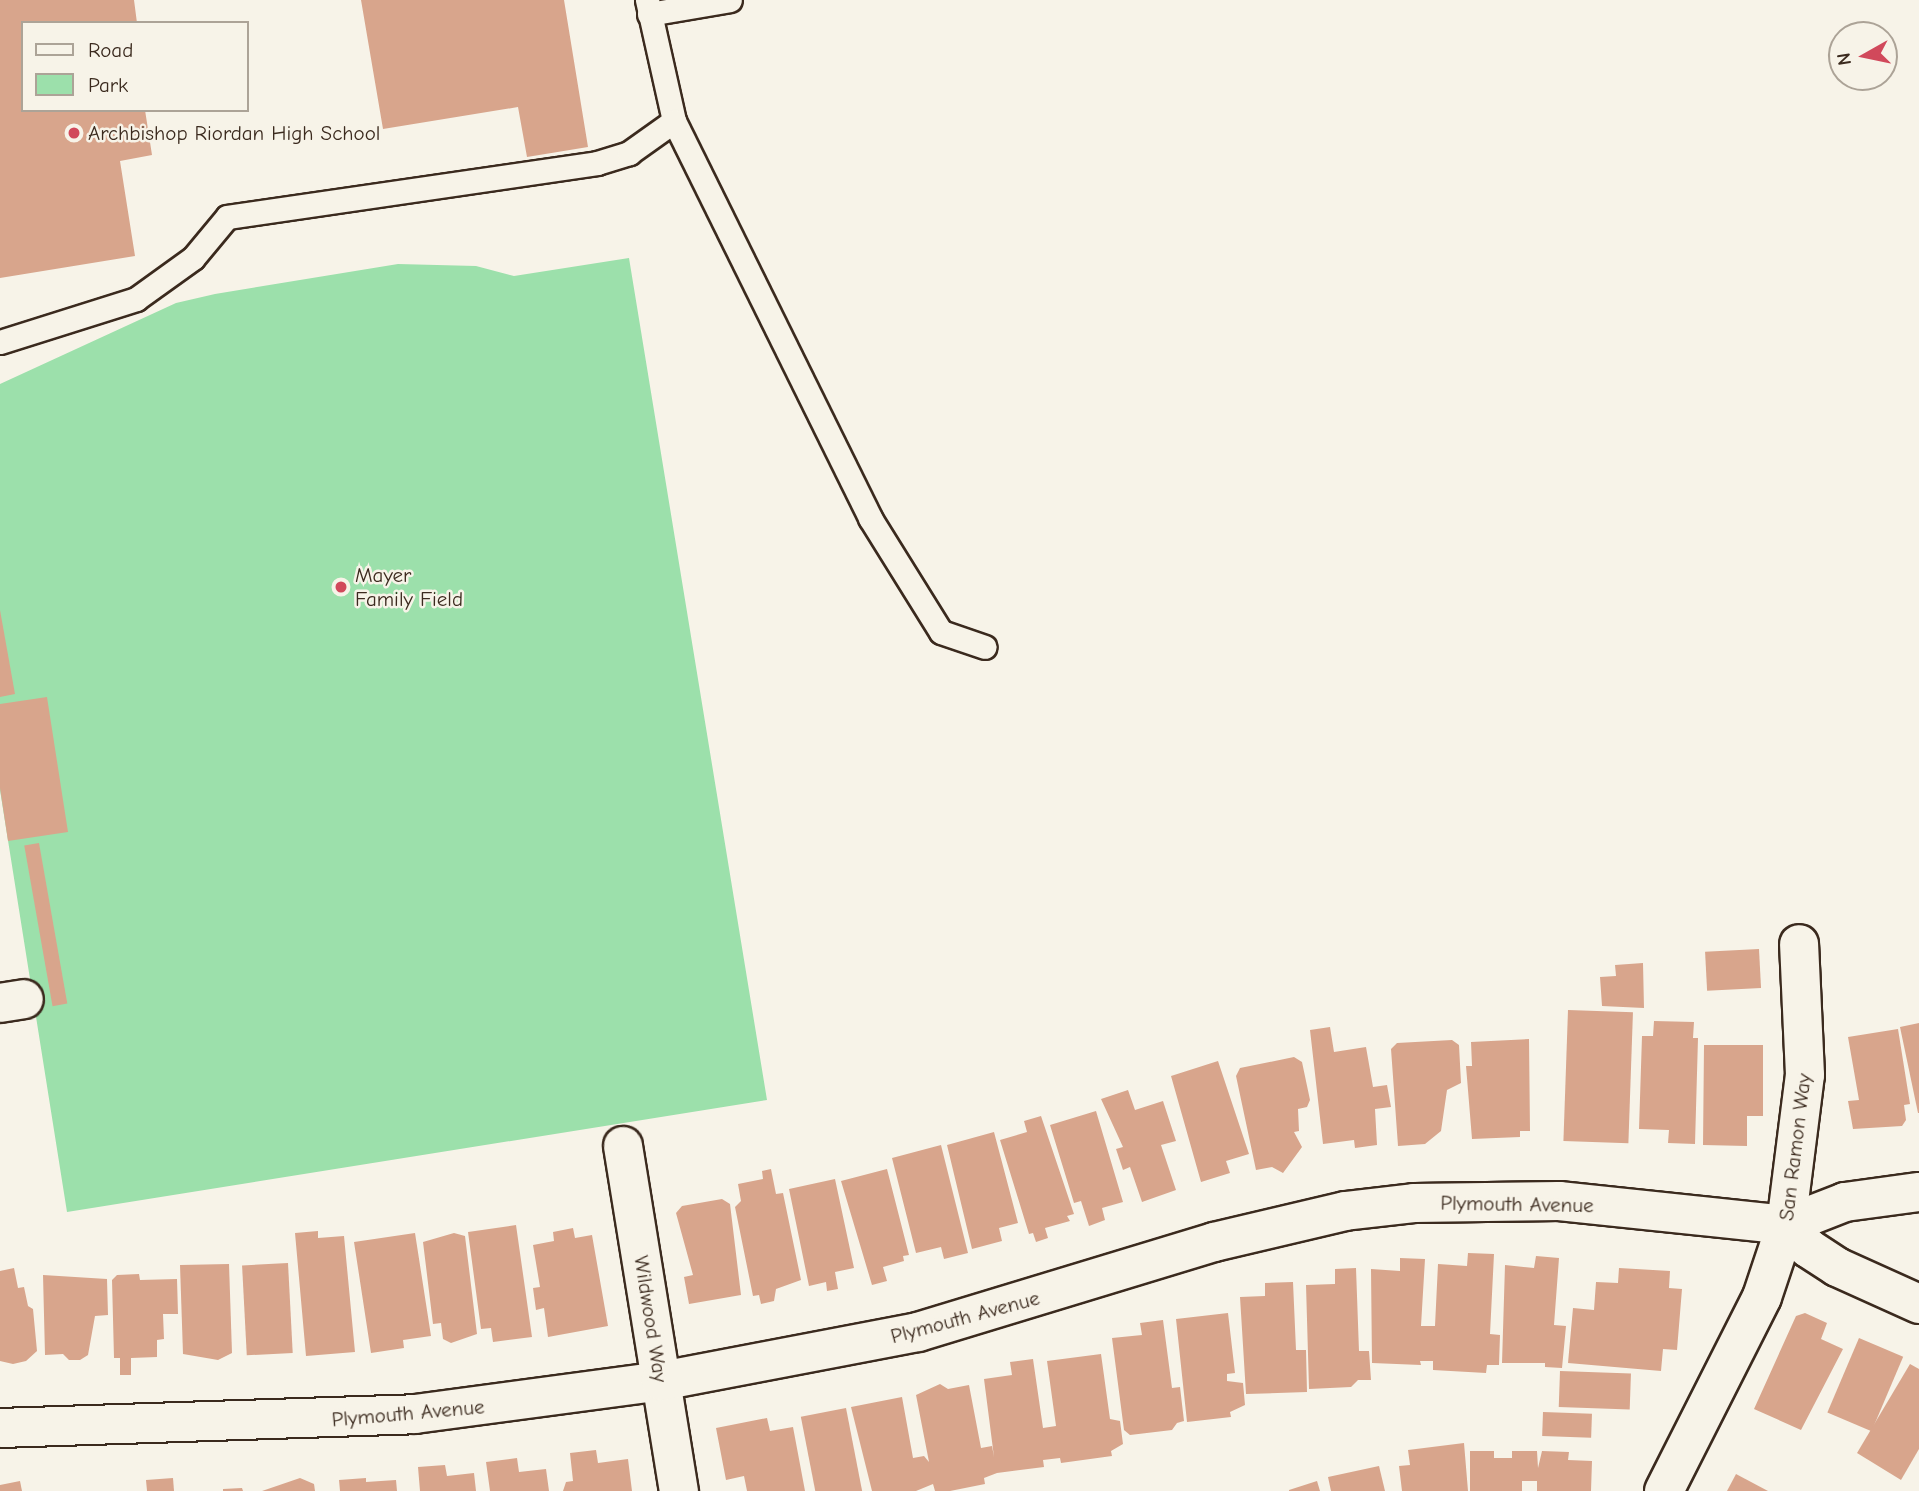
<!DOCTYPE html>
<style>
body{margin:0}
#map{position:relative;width:1919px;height:1491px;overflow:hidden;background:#f7f3e8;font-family:"Comic Neue",sans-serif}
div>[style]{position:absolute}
.green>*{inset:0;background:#9ce0ab}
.building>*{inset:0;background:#d8a58c;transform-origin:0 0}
.roads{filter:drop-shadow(2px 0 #3b2a1e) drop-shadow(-2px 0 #3b2a1e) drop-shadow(0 2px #3b2a1e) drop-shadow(0 -2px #3b2a1e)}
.service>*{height:23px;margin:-11.5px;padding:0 11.5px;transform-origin:11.5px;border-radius:11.5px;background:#f7f3e8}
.minor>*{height:38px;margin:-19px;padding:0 19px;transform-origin:19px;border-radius:19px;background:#f7f3e8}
.dots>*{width:19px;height:19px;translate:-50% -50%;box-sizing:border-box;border:4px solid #f7f3e8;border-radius:50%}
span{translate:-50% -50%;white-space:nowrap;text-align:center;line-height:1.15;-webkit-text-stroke:5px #f7f3e8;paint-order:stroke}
.poi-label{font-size:21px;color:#3b2a1e}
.left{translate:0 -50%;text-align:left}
.street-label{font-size:21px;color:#3b2a1e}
.legend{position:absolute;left:21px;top:21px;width:228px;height:91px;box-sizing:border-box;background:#f7f3e8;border:2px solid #aca397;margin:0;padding:9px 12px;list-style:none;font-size:21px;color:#3b2a1e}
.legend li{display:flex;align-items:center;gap:14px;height:35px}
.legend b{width:35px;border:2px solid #aca397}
.north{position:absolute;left:1828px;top:21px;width:70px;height:70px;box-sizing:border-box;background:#f7f3e8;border:2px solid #aca397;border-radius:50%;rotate:261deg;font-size:19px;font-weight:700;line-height:28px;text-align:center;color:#3b2a1e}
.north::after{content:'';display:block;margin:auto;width:24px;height:32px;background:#d1495b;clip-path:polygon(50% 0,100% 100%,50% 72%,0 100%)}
</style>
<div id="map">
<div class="green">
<i style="clip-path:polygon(629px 258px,767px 1100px,67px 1212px,0 790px,0 384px,176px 303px,215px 294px,398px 264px,476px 266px,514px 276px)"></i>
</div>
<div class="building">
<i style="clip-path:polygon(0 0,134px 0,137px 23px,23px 23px,23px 110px,145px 110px,152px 155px,120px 161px,135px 256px,0 278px)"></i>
<i style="clip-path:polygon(361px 0,564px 0,588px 147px,527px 157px,518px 107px,383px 129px)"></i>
<i style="clip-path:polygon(0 610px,15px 694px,0 697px)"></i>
<i style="clip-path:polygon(47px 697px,68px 832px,8px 841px,0 788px,0 704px)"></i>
<i style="left:39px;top:843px;width:163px;height:15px;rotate:80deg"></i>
<i style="left:1759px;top:949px;width:39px;height:54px;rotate:87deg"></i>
<i style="clip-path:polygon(1643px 963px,1644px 1008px,1602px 1006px,1600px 977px,1616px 976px,1615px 965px)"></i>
<i style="left:1568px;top:1010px;width:65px;height:131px;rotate:2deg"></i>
<i style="clip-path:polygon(1654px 1021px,1694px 1022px,1693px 1038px,1698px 1038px,1695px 1144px,1668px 1143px,1669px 1130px,1639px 1129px,1642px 1036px,1653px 1036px)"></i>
<i style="clip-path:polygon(1919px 1023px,1919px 1113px,1918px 1113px,1900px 1027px)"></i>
<i style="clip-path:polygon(1330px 1027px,1334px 1052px,1366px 1047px,1373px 1087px,1387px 1085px,1391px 1107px,1375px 1109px,1377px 1145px,1355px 1148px,1354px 1140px,1323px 1144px,1310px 1030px)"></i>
<i style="clip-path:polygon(1898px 1029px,1910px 1104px,1904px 1105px,1906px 1120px,1902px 1126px,1853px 1129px,1848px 1101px,1859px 1100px,1848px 1037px)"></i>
<i style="clip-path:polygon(1529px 1039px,1530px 1131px,1520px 1131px,1520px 1137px,1472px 1139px,1466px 1066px,1472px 1066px,1471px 1042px)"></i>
<i style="clip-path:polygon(1452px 1040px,1459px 1045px,1461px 1083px,1447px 1090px,1441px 1131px,1425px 1144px,1398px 1146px,1391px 1049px,1397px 1043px)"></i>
<i style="clip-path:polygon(1704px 1045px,1763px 1045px,1763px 1116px,1747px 1116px,1747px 1146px,1703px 1145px)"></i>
<i style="clip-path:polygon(1294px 1057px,1302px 1062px,1310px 1100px,1307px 1107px,1298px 1109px,1299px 1131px,1294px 1132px,1302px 1147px,1283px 1173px,1272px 1167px,1256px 1170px,1236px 1076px,1240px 1068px)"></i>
<i style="clip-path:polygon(1218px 1061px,1249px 1154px,1226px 1161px,1230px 1173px,1201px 1182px,1171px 1076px)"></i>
<i style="clip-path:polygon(1128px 1090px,1135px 1110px,1163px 1101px,1176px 1141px,1161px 1145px,1176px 1190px,1142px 1202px,1130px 1167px,1123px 1170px,1116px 1149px,1123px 1147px,1101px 1099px)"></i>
<i style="clip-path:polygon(1096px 1111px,1123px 1202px,1102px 1208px,1105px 1220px,1089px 1226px,1081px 1201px,1074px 1203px,1050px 1125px)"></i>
<i style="clip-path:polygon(1041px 1116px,1074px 1214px,1067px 1216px,1070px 1221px,1045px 1228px,1048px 1238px,1036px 1242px,1033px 1233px,1029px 1234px,1000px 1140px,1027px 1132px,1024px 1121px)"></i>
<i style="clip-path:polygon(994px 1132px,1018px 1223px,999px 1228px,1002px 1241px,972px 1249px,947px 1145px)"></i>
<i style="clip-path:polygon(941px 1145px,968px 1253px,944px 1259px,941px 1247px,916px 1253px,892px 1158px)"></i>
<i style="clip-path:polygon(771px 1169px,776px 1194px,783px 1193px,801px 1280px,776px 1289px,774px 1301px,761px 1304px,759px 1295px,753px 1296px,735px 1207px,741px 1201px,738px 1184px,763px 1179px,762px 1171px)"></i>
<i style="clip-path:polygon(887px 1169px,909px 1255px,903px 1256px,904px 1261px,883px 1267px,887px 1281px,872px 1285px,841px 1181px)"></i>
<i style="clip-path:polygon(835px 1179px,854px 1268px,835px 1272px,838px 1289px,827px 1291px,826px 1282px,809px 1286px,789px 1189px)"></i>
<i style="clip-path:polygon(722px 1199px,730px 1204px,741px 1295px,689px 1304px,684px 1277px,693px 1275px,676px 1213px,682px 1206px)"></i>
<i style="clip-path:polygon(516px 1225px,532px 1337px,493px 1342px,491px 1328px,481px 1329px,468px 1232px)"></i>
<i style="clip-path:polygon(573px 1228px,575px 1238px,592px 1235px,608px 1326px,548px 1337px,544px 1308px,536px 1310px,533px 1288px,540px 1287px,533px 1245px,554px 1241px,553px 1232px)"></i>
<i style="clip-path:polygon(318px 1231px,318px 1238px,344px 1236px,355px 1352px,306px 1356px,295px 1233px)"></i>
<i style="clip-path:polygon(415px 1233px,431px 1336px,403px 1340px,404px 1348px,371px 1353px,354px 1242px)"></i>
<i style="clip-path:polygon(454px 1233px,465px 1236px,477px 1334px,451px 1343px,443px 1339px,441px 1323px,433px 1324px,423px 1242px)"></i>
<i style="clip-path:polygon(1468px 1253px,1494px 1254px,1490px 1334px,1500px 1335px,1499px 1365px,1487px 1365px,1486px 1373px,1433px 1370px,1433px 1361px,1420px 1361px,1421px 1365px,1372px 1363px,1371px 1269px,1400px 1271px,1400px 1258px,1425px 1259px,1421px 1326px,1435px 1326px,1438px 1264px,1467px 1266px)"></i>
<i style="clip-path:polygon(1536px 1256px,1559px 1258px,1554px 1325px,1566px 1326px,1562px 1368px,1545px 1367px,1545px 1363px,1502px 1363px,1505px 1265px,1534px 1268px)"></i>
<i style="left:288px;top:1263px;width:90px;height:46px;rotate:87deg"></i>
<i style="clip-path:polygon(229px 1264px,232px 1353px,218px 1360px,183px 1354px,180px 1265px)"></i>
<i style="clip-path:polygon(14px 1268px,18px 1288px,24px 1287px,28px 1306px,33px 1309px,37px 1351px,26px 1361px,13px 1364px,0 1361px,0 1271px)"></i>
<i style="clip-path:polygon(1356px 1268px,1359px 1351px,1369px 1351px,1371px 1380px,1358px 1380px,1351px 1387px,1309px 1389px,1306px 1285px,1335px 1284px,1335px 1269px)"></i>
<i style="clip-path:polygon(1619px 1268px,1670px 1271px,1669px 1288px,1682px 1289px,1677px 1350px,1663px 1349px,1661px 1371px,1568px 1363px,1573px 1308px,1594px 1310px,1596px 1282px,1618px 1283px)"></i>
<i style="clip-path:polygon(139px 1274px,140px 1280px,177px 1279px,178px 1314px,163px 1314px,164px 1339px,157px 1340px,157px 1357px,131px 1358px,131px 1375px,120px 1375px,120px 1358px,114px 1358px,112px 1280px,117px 1275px)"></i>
<i style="clip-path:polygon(43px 1275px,107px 1279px,108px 1315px,95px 1316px,88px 1355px,80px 1360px,69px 1360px,63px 1354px,45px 1355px)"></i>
<i style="clip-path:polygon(1293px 1282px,1296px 1350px,1306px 1350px,1307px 1392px,1246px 1394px,1240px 1297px,1265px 1296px,1265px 1283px)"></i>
<i style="clip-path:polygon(1228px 1313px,1235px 1373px,1227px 1374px,1227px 1381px,1243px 1383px,1245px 1405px,1230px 1412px,1231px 1417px,1187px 1422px,1176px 1319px)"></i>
<i style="clip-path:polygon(1805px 1313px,1827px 1323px,1821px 1339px,1843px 1349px,1801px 1430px,1754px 1409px,1796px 1316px)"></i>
<i style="clip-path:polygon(1163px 1320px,1172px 1388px,1180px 1387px,1184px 1421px,1177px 1423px,1172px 1430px,1130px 1435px,1124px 1430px,1112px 1338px,1142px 1335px,1140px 1323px)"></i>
<i style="left:1859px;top:1338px;width:48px;height:81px;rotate:23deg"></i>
<i style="clip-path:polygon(1101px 1354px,1110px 1419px,1120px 1421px,1123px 1444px,1111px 1451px,1112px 1456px,1061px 1463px,1060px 1458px,1043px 1460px,1044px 1467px,997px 1473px,984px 1478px,985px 1484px,950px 1491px,935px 1491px,933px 1484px,916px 1491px,872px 1491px,851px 1407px,902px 1397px,913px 1458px,924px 1456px,929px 1462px,916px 1395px,940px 1384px,948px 1389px,969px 1385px,981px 1448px,992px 1446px,994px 1457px,984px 1379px,1012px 1375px,1010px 1362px,1033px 1359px,1043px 1428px,1056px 1426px,1047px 1361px)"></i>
<i style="clip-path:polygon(1910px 1364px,1919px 1369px,1919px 1449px,1901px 1480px,1857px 1453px)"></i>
<i style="left:1560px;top:1371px;width:71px;height:36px;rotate:2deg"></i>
<i style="left:846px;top:1408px;width:85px;height:46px;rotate:79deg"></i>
<i style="left:1543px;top:1412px;width:49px;height:24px;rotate:2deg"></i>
<i style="clip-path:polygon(767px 1418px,770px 1431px,793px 1427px,805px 1491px,747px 1491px,744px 1476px,726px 1480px,716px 1428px)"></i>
<i style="clip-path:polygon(1464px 1443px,1468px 1491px,1402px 1491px,1399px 1466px,1410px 1465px,1408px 1450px)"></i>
<i style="clip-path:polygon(596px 1450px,598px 1463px,628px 1459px,632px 1491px,563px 1491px,566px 1482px,573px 1481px,570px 1453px)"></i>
<i style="clip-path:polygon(1470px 1451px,1494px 1451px,1494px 1458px,1512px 1458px,1512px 1451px,1537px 1451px,1538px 1468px,1542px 1451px,1569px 1452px,1568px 1460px,1592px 1461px,1591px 1491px,1537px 1491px,1537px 1481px,1522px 1481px,1522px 1491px,1470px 1491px)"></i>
<i style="clip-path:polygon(517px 1458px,519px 1472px,546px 1469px,549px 1491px,490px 1491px,486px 1462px)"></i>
<i style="clip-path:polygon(445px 1465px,447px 1476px,474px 1473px,476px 1491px,420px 1491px,418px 1467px)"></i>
<i style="clip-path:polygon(1379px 1466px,1385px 1491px,1331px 1491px,1328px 1477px)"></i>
<i style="clip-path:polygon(1736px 1474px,1768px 1491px,1727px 1491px)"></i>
<i style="clip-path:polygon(173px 1478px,174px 1491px,147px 1491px,146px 1480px)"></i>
<i style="clip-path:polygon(300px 1478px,314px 1484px,315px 1491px,262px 1491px)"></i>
<i style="clip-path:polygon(366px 1478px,366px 1482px,396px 1480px,397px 1491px,340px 1491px,339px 1480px)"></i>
<i style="clip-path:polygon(20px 1481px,22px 1491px,0 1491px,0 1485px)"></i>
<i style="clip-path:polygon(1317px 1481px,1320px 1491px,1289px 1491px,1289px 1490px)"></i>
<i style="clip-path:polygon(242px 1488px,243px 1491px,223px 1491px,223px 1489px)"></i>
</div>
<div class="roads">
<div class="service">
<i style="left:647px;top:0;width:124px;rotate:77.4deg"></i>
<i style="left:674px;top:121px;width:443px;rotate:63.7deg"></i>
<i style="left:870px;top:518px;width:134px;rotate:58.1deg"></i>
<i style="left:941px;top:632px;width:46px;rotate:18.8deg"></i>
<i style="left:649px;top:14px;width:82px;rotate:-9.8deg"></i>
<i style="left:0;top:342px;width:143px;rotate:-17.5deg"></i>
<i style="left:136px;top:299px;width:70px;rotate:-35.7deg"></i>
<i style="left:193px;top:258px;width:53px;rotate:-50.3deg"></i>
<i style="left:227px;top:217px;width:374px;rotate:-8.3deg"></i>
<i style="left:597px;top:163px;width:34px;rotate:-17deg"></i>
<i style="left:629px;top:153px;width:55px;rotate:-35.4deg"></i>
</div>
<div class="minor">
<i style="left:0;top:1003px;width:24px;rotate:-9deg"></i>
<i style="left:623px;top:1146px;width:350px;rotate:80.8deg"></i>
<i style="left:1786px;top:1225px;width:32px;rotate:46deg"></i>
<i style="left:1808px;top:1248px;width:35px;rotate:33deg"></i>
<i style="left:1837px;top:1267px;width:90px;rotate:24.3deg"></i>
<i style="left:0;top:1428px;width:415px;rotate:-1.9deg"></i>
<i style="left:415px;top:1414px;width:248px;rotate:-7.6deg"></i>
<i style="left:661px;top:1381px;width:262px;rotate:-10.8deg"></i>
<i style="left:918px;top:1332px;width:309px;rotate:-16.9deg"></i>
<i style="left:1214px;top:1242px;width:135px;rotate:-13.3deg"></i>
<i style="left:1345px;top:1211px;width:69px;rotate:-6.6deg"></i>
<i style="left:1414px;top:1203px;width:145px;rotate:-0.8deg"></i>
<i style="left:1559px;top:1201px;width:228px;rotate:6deg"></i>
<i style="left:1786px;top:1225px;width:63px;rotate:-21.3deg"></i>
<i style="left:1845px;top:1202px;width:75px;rotate:-7.7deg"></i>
<i style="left:1664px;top:1491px;width:217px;rotate:-63.2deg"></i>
<i style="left:1762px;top:1297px;width:76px;rotate:-71.6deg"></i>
<i style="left:1786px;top:1225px;width:151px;rotate:-82.8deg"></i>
<i style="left:1805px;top:1075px;width:131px;rotate:-92.6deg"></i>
</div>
</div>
<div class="dots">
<i style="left:74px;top:133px;background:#d1495b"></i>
<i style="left:341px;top:587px;background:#d1495b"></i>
</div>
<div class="poi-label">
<span class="left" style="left:88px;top:133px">Archbishop Riordan High School</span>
<span class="left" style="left:355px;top:587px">Mayer<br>Family Field</span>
</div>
<div class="street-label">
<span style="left:1795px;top:1147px;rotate:-83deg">San Ramon Way</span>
<span style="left:1517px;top:1204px;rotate:1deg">Plymouth Avenue</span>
<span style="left:965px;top:1317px;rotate:-15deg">Plymouth Avenue</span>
<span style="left:651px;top:1319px;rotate:81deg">Wildwood Way</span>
<span style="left:408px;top:1413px;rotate:-5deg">Plymouth Avenue</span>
</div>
<ul class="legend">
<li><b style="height:9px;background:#f7f3e8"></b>Road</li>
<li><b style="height:19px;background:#9ce0ab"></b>Park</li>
</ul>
<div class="north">N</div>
</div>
